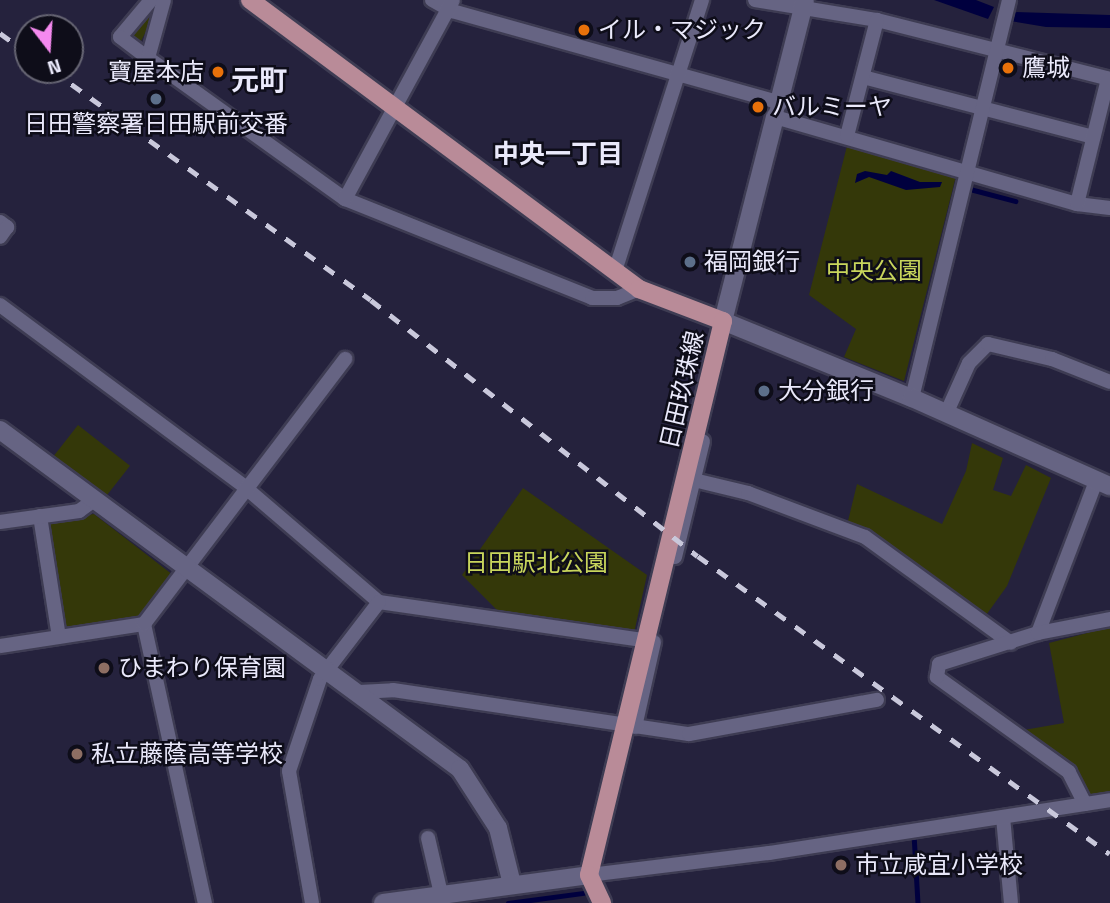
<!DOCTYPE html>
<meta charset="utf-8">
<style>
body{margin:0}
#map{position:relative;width:1110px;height:903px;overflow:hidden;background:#25223d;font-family:"Titillium Web","Noto Sans JP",sans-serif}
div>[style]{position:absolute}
.green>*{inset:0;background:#343809;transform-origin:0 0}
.water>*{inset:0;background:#00003e}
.stream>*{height:4.5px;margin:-2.25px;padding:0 2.25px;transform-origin:2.25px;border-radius:2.25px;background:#00003e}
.roads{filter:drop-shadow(2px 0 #3e3c53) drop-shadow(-2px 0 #3e3c53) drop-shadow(0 2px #3e3c53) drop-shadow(0 -2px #3e3c53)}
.street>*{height:14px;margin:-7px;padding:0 7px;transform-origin:7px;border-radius:7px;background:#666483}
.secondary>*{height:18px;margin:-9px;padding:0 9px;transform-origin:9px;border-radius:9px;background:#666483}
.primary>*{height:18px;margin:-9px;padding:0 9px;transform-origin:9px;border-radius:9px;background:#b98b98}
.rail>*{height:4.5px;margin-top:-2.25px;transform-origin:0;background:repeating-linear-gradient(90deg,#c9c8db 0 12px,transparent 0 24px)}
.dots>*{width:19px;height:19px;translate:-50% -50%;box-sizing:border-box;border:4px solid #0e0d19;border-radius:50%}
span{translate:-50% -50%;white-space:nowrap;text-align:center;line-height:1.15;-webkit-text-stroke:5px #0e0d19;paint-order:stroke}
.poi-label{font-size:24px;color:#eae9fb}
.left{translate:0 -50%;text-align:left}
.right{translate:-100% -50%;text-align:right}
.park-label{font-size:24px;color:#c8d55c}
.street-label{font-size:24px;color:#eae9fb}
.neighbourhood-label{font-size:26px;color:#eae9fb;font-weight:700}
.quarter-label{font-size:28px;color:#eae9fb;font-weight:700}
.north{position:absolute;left:14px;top:14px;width:70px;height:70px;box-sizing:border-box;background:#0e0d19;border:2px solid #666573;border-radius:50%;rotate:163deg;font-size:19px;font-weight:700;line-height:28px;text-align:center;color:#eae9fb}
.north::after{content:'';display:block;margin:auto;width:24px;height:32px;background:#f589ef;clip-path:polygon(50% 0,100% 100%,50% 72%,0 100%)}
</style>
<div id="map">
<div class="green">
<i style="clip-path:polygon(159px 2px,154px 16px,139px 45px,130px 38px,152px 4px)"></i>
<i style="clip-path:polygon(848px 142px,957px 172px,904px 381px,844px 357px,856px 329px,809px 295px)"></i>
<i style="left:78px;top:425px;width:66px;height:42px;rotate:38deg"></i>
<i style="clip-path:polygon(972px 443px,1003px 458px,993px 490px,1011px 496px,1026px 465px,1051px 478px,1007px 586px,984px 618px,847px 525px,857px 484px,942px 524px,966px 471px)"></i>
<i style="clip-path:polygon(523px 488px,647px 575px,634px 633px,500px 613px,462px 575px)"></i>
<i style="clip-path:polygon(94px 514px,173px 575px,143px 616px,61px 629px,46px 521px)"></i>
<i style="clip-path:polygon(1110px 627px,1110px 795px,1090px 799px,1073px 768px,1018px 731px,1064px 723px,1049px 643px)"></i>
</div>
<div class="water">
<i style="clip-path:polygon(934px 0,976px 0,994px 7px,988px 19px)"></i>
<i style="clip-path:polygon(1012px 12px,1110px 15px,1110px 28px,1046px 27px,1010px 21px)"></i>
<i style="clip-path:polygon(865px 171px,887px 175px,891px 171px,920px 182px,942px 182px,940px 187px,906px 190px,869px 177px,855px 183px,857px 174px)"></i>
</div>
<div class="stream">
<i style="left:970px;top:189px;width:47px;rotate:14.9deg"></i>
<i style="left:914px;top:834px;width:69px;rotate:86.7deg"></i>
<i style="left:508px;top:903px;width:76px;rotate:-7.6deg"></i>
</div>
<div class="roads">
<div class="street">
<i style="left:151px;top:0;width:48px;rotate:130deg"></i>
<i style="left:120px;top:37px;width:35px;rotate:37deg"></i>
<i style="left:148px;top:58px;width:60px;rotate:-74.6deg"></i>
<i style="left:432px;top:0;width:23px;rotate:29deg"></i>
<i style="left:452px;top:11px;width:339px;rotate:15.6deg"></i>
<i style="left:779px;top:102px;width:16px;rotate:105deg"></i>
<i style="left:775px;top:117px;width:314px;rotate:16.1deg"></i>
<i style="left:1077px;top:204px;width:33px;rotate:7deg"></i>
<i style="left:755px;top:0;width:124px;rotate:9.3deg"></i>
<i style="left:877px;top:20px;width:240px;rotate:14.2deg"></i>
<i style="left:148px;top:58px;width:242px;rotate:35.6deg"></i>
<i style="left:345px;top:199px;width:266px;rotate:21.8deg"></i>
<i style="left:592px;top:298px;width:25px"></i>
<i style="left:617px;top:298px;width:24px;rotate:-22deg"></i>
<i style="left:863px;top:77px;width:238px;rotate:14.6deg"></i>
<i style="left:847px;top:136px;width:120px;rotate:-75.5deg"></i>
<i style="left:345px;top:199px;width:226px;rotate:-61.5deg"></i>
<i style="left:1077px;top:204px;width:129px;rotate:-76.1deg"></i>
<i style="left:0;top:222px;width:9px;rotate:36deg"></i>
<i style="left:7px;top:227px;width:12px;rotate:125deg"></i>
<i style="left:615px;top:271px;width:285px;rotate:-72.2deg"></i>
<i style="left:0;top:305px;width:307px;rotate:36.6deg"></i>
<i style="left:246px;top:488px;width:175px;rotate:40.6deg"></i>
<i style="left:379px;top:602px;width:268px;rotate:8.2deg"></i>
<i style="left:912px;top:398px;width:410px;rotate:-76.3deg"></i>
<i style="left:946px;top:414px;width:56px;rotate:-65.7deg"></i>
<i style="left:969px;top:363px;width:27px;rotate:-45deg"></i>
<i style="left:988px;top:344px;width:66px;rotate:13.2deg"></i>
<i style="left:1052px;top:359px;width:62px;rotate:21.6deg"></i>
<i style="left:694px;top:480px;width:56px;rotate:13.5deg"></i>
<i style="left:748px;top:493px;width:125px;rotate:20.6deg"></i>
<i style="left:865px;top:537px;width:180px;rotate:36deg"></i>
<i style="left:40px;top:516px;width:122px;rotate:81.1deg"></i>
<i style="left:0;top:522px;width:80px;rotate:-7.9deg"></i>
<i style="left:79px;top:511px;width:19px;rotate:-36deg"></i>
<i style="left:675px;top:557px;width:119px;rotate:-76.4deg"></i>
<i style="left:144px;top:624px;width:286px;rotate:77.7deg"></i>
<i style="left:1038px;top:633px;width:163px;rotate:-69.1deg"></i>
<i style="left:0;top:646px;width:146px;rotate:-8.7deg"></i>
<i style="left:144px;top:624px;width:333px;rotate:-52.8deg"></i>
<i style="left:359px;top:692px;width:34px;rotate:-3deg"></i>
<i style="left:393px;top:690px;width:299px;rotate:8.5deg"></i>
<i style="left:689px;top:734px;width:191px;rotate:-10.3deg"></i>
<i style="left:635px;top:727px;width:87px;rotate:-77.4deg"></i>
<i style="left:1085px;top:804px;width:36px;rotate:-117deg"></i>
<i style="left:1069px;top:772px;width:163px;rotate:-144.3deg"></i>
<i style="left:937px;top:677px;width:13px;rotate:-81deg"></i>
<i style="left:939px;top:664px;width:104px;rotate:-17.4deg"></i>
<i style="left:1038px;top:633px;width:73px;rotate:-11deg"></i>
<i style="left:1003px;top:817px;width:86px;rotate:84.7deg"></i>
<i style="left:428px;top:838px;width:57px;rotate:76.9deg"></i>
<i style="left:589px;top:875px;width:181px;rotate:-7deg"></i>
<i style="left:769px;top:853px;width:345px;rotate:-8.8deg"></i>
<i style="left:312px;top:903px;width:134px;rotate:-99.9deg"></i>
<i style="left:289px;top:771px;width:97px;rotate:-71.4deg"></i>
<i style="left:320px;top:679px;width:97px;rotate:-52.5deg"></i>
</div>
<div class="secondary">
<i style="left:779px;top:102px;width:105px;rotate:-75.7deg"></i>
<i style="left:775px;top:117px;width:211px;rotate:104.3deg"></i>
<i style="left:723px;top:321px;width:204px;rotate:22.2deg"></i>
<i style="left:912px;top:398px;width:217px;rotate:24deg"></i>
<i style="left:0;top:430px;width:571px;rotate:36.39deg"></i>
<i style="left:460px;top:769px;width:70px;rotate:57.2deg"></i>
<i style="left:498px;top:828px;width:58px;rotate:76deg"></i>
<i style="left:383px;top:903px;width:208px;rotate:-7.7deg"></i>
</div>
<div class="primary">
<i style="left:250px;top:0;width:485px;rotate:36.6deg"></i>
<i style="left:639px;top:289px;width:90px;rotate:20.9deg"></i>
<i style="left:723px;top:321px;width:570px;rotate:103.6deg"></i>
<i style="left:589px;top:875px;width:31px;rotate:65deg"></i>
</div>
</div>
<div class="rail">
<i style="left:0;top:33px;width:34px;rotate:36deg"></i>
<i style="left:52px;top:70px;width:393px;rotate:35.8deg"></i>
<i style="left:371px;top:300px;width:415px;rotate:38.1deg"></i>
<i style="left:698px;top:556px;width:508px;rotate:35.88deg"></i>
</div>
<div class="dots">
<i style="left:584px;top:30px;background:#e8710a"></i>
<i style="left:1008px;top:68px;background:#e8710a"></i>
<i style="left:218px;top:72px;background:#e8710a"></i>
<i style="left:156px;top:99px;background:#5c6f8a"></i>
<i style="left:758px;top:107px;background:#e8710a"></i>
<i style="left:690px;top:262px;background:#5c6f8a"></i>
<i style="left:764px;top:391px;background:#5c6f8a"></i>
<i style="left:104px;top:668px;background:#8d6e63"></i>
<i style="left:77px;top:754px;background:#8d6e63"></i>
<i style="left:841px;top:865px;background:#8d6e63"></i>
</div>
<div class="poi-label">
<span class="left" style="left:598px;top:30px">イル・マジック</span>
<span class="left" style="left:1022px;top:68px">鷹城</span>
<span class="right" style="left:204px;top:72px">寶屋本店</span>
<span class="left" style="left:772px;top:107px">バルミーヤ</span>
<span style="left:156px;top:124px">日田警察署日田駅前交番</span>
<span class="left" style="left:704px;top:262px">福岡銀行</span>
<span class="left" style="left:778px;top:391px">大分銀行</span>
<span class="left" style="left:118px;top:668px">ひまわり保育園</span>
<span class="left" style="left:91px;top:754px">私立藤蔭高等学校</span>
<span class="left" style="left:855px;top:865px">市立咸宜小学校</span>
</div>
<div class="park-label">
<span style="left:874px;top:271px">中央公園</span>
<span style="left:536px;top:563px">日田駅北公園</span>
</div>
<div class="street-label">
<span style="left:682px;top:390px;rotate:-77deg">日田玖珠線</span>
</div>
<div class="neighbourhood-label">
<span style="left:558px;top:154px">中央一丁目</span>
</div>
<div class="quarter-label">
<span style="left:259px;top:80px">元町</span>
</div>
<div class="north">N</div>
</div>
